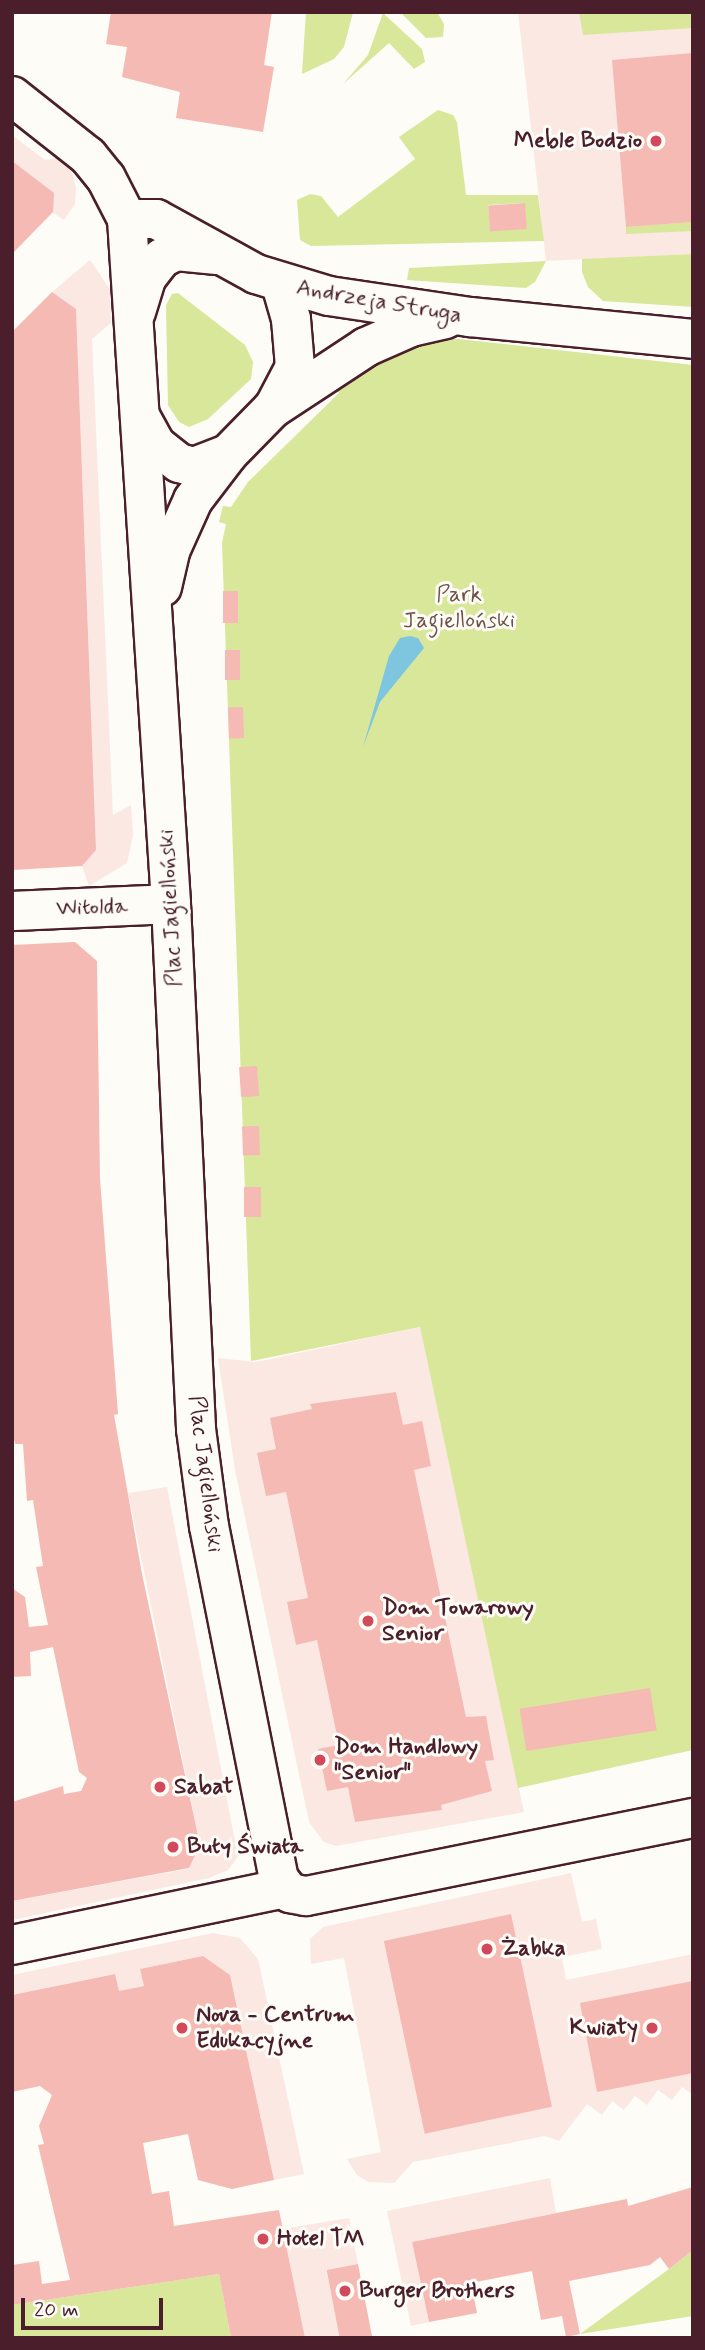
<!DOCTYPE html>
<meta charset="utf-8">
<style>
body{margin:0}
#map{position:relative;width:705px;height:2350px;overflow:hidden;background:#fdfcf7;font-family:Mynerve,sans-serif}
div>[style]{position:absolute}
.built>*{inset:0;background:#fbe8e3}
.green>*{inset:0;background:#d8e79a}
.water>*{inset:0;background:#7ec6df}
.building>*{inset:0;background:#f5bab3;transform-origin:0 0}
.roads{filter:drop-shadow(2px 0 #4a1f2b) drop-shadow(-2px 0 #4a1f2b) drop-shadow(0 2px #4a1f2b) drop-shadow(0 -2px #4a1f2b)}
.minor>*{height:38px;margin:-19px;padding:0 19px;transform-origin:19px;border-radius:19px;background:#fdfcf7}
.dots>*{width:19px;height:19px;translate:-50% -50%;box-sizing:border-box;border:4px solid #fdfcf7;border-radius:50%}
span{translate:-50% -50%;white-space:nowrap;text-align:center;line-height:1.15;-webkit-text-stroke:6px #fdfcf7;paint-order:stroke}
.poi-label{font-size:23px;color:#4a1f2b;font-weight:700}
.right{translate:-100% -50%;text-align:right}
.left{translate:0 -50%;text-align:left}
.street-label{font-size:23px;color:#4a1f2b}
.park-label{font-size:23px;color:#6e5147}
.frame{position:absolute;inset:0;border:14px solid #4a1f2b;pointer-events:none}
.scale{position:absolute;left:21px;top:2298px;width:142px;height:32px;box-sizing:border-box;border:4px solid #4a1f2b;border-top:0;padding-left:9px;font-size:21px;line-height:24px;white-space:nowrap;color:#4a1f2b;-webkit-text-stroke:5px #fdfcf7;paint-order:stroke}
</style>
<div id="map">
<div class="built">
<i style="clip-path:polygon(518px 12px,693px 12px,693px 254px,546px 261px)"></i>
<i style="clip-path:polygon(12px 135px,45px 160px,68px 156px,76px 188px,75px 204px,64px 220px,52px 212px,12px 254px)"></i>
<i style="clip-path:polygon(90px 260px,110px 289px,111px 323px,92px 339px,113px 815px,131px 805px,133px 835px,127px 863px,89px 886px,82px 866px,96px 849px,76px 309px,52px 292px)"></i>
<i style="clip-path:polygon(420px 1327px,524px 1812px,336px 1846px,324px 1842px,309px 1822px,235px 1470px,218px 1358px,256px 1362px)"></i>
<i style="clip-path:polygon(167px 1487px,238px 1857px,228px 1870px,209px 1878px,12px 1920px,13px 1901px,188px 1869px,200px 1845px,128px 1493px)"></i>
<i style="clip-path:polygon(571px 1873px,582px 1922px,596px 1919px,602px 1949px,562px 1957px,566px 1980px,693px 1954px,693px 2095px,682px 2087px,672px 2100px,658px 2090px,647px 2105px,635px 2096px,624px 2110px,612px 2101px,602px 2115px,587px 2104px,559px 2141px,545px 2136px,413px 2162px,394px 2183px,368px 2182px,357px 2175px,347px 2159px,381px 2152px,344px 1958px,311px 1964px,310px 1939px,323px 1927px)"></i>
<i style="clip-path:polygon(213px 1933px,240px 1938px,258px 1959px,304px 2174px,274px 2180px,230px 1975px,203px 1956px,140px 1969px,144px 1986px,119px 1991px,114px 1974px,12px 1995px,12px 1975px)"></i>
<i style="clip-path:polygon(550px 2178px,556px 2213px,412px 2242px,429px 2322px,411px 2326px,387px 2211px)"></i>
<i style="clip-path:polygon(349px 2218px,358px 2264px,326px 2270px,341px 2338px,305px 2338px,283px 2229px)"></i>
</div>
<div class="green">
<i style="clip-path:polygon(306px 12px,353px 12px,344px 47px,334px 59px,302px 74px)"></i>
<i style="clip-path:polygon(400px 12px,437px 12px,444px 24px,443px 37px,426px 38px)"></i>
<i style="clip-path:polygon(579px 12px,693px 12px,693px 28px,583px 35px)"></i>
<i style="clip-path:polygon(383px 13px,422px 49px,425px 62px,414px 69px,389px 43px,343px 84px,368px 55px)"></i>
<i style="clip-path:polygon(evenodd,438px 110px,453px 115px,457px 122px,466px 195px,538px 195px,544px 241px,311px 246px,300px 240px,297px 200px,310px 194px,321px 196px,338px 217px,415px 159px,399px 137px,438px 110px,524px 203px,526px 229px,490px 229px,488px 205px,524px 203px)"></i>
<i style="clip-path:polygon(693px 222px,693px 231px,626px 234px,626px 227px)"></i>
<i style="clip-path:polygon(693px 254px,693px 307px,603px 301px,588px 287px,582px 272px,582px 259px)"></i>
<i style="clip-path:polygon(546px 261px,535px 282px,526px 288px,407px 280px,409px 268px)"></i>
<i style="clip-path:polygon(178px 293px,245px 345px,253px 362px,251px 379px,208px 419px,189px 427px,179px 422px,168px 405px,166px 305px,172px 294px)"></i>
<i style="clip-path:polygon(459px 339px,693px 365px,693px 1750px,518px 1788px,420px 1327px,251px 1361px,222px 543px,226px 524px,219px 522px,223px 506px,231px 507px,248px 482px,339px 393px,328px 380px,430px 340px)"></i>
<i style="clip-path:polygon(693px 2250px,693px 2316px,580px 2334px,669px 2269px)"></i>
<i style="clip-path:polygon(219px 2274px,231px 2338px,12px 2338px,12px 2305px)"></i>
</div>
<div class="water">
<i style="clip-path:polygon(410px 636px,418px 638px,424px 648px,380px 702px,363px 747px,389px 656px,400px 638px)"></i>
</div>
<div class="building">
<i style="clip-path:polygon(111px 12px,272px 12px,264px 65px,274px 67px,263px 132px,176px 118px,180px 92px,122px 77px,127px 47px,106px 44px)"></i>
<i style="clip-path:polygon(693px 53px,693px 222px,626px 227px,612px 60px)"></i>
<i style="clip-path:polygon(12px 161px,54px 193px,53px 212px,12px 254px)"></i>
<i style="left:525px;top:203px;width:26px;height:37px;rotate:86deg"></i>
<i style="clip-path:polygon(52px 292px,76px 309px,96px 850px,82px 866px,12px 870px,12px 332px)"></i>
<i style="left:223px;top:591px;width:15px;height:32px"></i>
<i style="left:225px;top:650px;width:15px;height:30px"></i>
<i style="left:243px;top:707px;width:31px;height:15px;rotate:88deg"></i>
<i style="clip-path:polygon(75px 942px,97px 961px,100px 1179px,118px 1414px,114px 1415px,142px 1574px,200px 1845px,189px 1868px,12px 1901px,12px 1802px,63px 1786px,64px 1794px,81px 1791px,87px 1778px,79px 1772px,53px 1647px,30px 1652px,31px 1676px,12px 1677px,12px 1588px,25px 1597px,29px 1627px,48px 1625px,36px 1567px,43px 1566px,33px 1500px,27px 1501px,23px 1444px,15px 1444px,12px 1429px,12px 945px)"></i>
<i style="left:257px;top:1066px;width:30px;height:18px;rotate:86deg"></i>
<i style="left:259px;top:1126px;width:29px;height:17px;rotate:88deg"></i>
<i style="left:244px;top:1187px;width:17px;height:30px"></i>
<i style="clip-path:polygon(396px 1392px,403px 1425px,422px 1421px,423px 1425px,431px 1466px,414px 1470px,466px 1717px,486px 1716px,494px 1760px,485px 1761px,492px 1791px,441px 1805px,442px 1810px,355px 1822px,348px 1787px,327px 1791px,318px 1749px,339px 1745px,317px 1640px,296px 1645px,287px 1602px,308px 1598px,286px 1492px,266px 1496px,257px 1453px,276px 1449px,270px 1418px,312px 1409px,310px 1404px)"></i>
<i style="left:650px;top:1688px;width:43px;height:132px;rotate:81deg"></i>
<i style="left:511px;top:1914px;width:197px;height:130px;rotate:78deg"></i>
<i style="clip-path:polygon(203px 1956px,230px 1975px,274px 2180px,232px 2189px,198px 2180px,188px 2134px,143px 2143px,152px 2194px,169px 2191px,174px 2226px,279px 2210px,305px 2338px,231px 2338px,219px 2274px,12px 2305px,12px 2265px,39px 2261px,42px 2284px,70px 2280px,38px 2145px,44px 2144px,39px 2126px,52px 2095px,40px 2086px,12px 2092px,12px 1995px,115px 1974px,119px 1991px,144px 1986px,140px 1969px)"></i>
<i style="clip-path:polygon(693px 1981px,693px 2073px,597px 2092px,580px 2003px)"></i>
<i style="clip-path:polygon(693px 2187px,693px 2250px,669px 2269px,660px 2257px,650px 2265px,569px 2281px,580px 2334px,566px 2337px,562px 2316px,541px 2320px,532px 2271px,471px 2283px,477px 2313px,429px 2322px,412px 2242px,627px 2199px,628px 2206px)"></i>
<i style="left:358px;top:2264px;width:76px;height:32px;rotate:79deg"></i>
</div>
<div class="roads">
<div class="minor">
<i style="left:12px;top:96px;width:97px;rotate:38.3deg"></i>
<i style="left:88px;top:156px;width:28px;rotate:51deg"></i>
<i style="left:106px;top:178px;width:46px;rotate:62.9deg"></i>
<i style="left:127px;top:219px;width:686px;rotate:86.32deg"></i>
<i style="left:171px;top:904px;width:526px;rotate:87.27deg"></i>
<i style="left:196px;top:1429px;width:98px;rotate:82.4deg"></i>
<i style="left:209px;top:1526px;width:360px;rotate:78.8deg"></i>
<i style="left:279px;top:1879px;width:18px;rotate:52deg"></i>
<i style="left:290px;top:1893px;width:16px;rotate:11deg"></i>
<i style="left:306px;top:1896px;width:395px;rotate:-11.4deg"></i>
<i style="left:127px;top:219px;width:29px"></i>
<i style="left:156px;top:219px;width:114px;rotate:28.8deg"></i>
<i style="left:256px;top:274px;width:76px;rotate:16.8deg"></i>
<i style="left:329px;top:296px;width:143px;rotate:8.5deg"></i>
<i style="left:470px;top:317px;width:224px;rotate:5.6deg"></i>
<i style="left:136px;top:312px;width:37px;rotate:-73deg"></i>
<i style="left:147px;top:277px;width:24px;rotate:-52deg"></i>
<i style="left:162px;top:258px;width:16px;rotate:-27deg"></i>
<i style="left:176px;top:251px;width:41px;rotate:5.6deg"></i>
<i style="left:275px;top:405px;width:43px;rotate:-62.2deg"></i>
<i style="left:295px;top:367px;width:48px;rotate:-94.8deg"></i>
<i style="left:291px;top:319px;width:36px;rotate:-106deg"></i>
<i style="left:140px;top:416px;width:33px;rotate:61deg"></i>
<i style="left:156px;top:445px;width:29px;rotate:38deg"></i>
<i style="left:179px;top:463px;width:16px;rotate:15deg"></i>
<i style="left:194px;top:467px;width:36px;rotate:-21deg"></i>
<i style="left:162px;top:587px;width:39px;rotate:-77deg"></i>
<i style="left:171px;top:549px;width:54px;rotate:-65.8deg"></i>
<i style="left:193px;top:500px;width:58px;rotate:-52.7deg"></i>
<i style="left:228px;top:454px;width:63px;rotate:-45.6deg"></i>
<i style="left:272px;top:409px;width:113px;rotate:-33.4deg"></i>
<i style="left:366px;top:347px;width:49px;rotate:-24deg"></i>
<i style="left:411px;top:327px;width:36px;rotate:-13deg"></i>
<i style="left:12px;top:911px;width:159px;rotate:-2.5deg"></i>
<i style="left:12px;top:1945px;width:279px;rotate:-11.8deg"></i>
</div>
</div>
<div class="dots">
<i style="left:656px;top:141px;background:#d1495b"></i>
<i style="left:368px;top:1621px;background:#d1495b"></i>
<i style="left:320px;top:1760px;background:#d1495b"></i>
<i style="left:160px;top:1787px;background:#d1495b"></i>
<i style="left:173px;top:1847px;background:#d1495b"></i>
<i style="left:487px;top:1949px;background:#d1495b"></i>
<i style="left:182px;top:2028px;background:#d1495b"></i>
<i style="left:652px;top:2028px;background:#d1495b"></i>
<i style="left:263px;top:2239px;background:#d1495b"></i>
<i style="left:345px;top:2291px;background:#d1495b"></i>
</div>
<div class="poi-label">
<span class="right" style="left:642px;top:141px">Meble Bodzio</span>
<span class="left" style="left:382px;top:1621px">Dom Towarowy<br>Senior</span>
<span class="left" style="left:334px;top:1760px">Dom Handlowy<br>"Senior"</span>
<span class="left" style="left:174px;top:1787px">Sabat</span>
<span class="left" style="left:187px;top:1847px">Buty Świata</span>
<span class="left" style="left:501px;top:1949px">Żabka</span>
<span class="left" style="left:196px;top:2028px">Nova - Centrum<br>Edukacyjne</span>
<span class="right" style="left:638px;top:2028px">Kwiaty</span>
<span class="left" style="left:277px;top:2239px">Hotel TM</span>
<span class="left" style="left:359px;top:2291px">Burger Brothers</span>
</div>
<div class="street-label">
<span style="left:379px;top:302px;rotate:10deg">Andrzeja Struga</span>
<span style="left:92px;top:908px;rotate:-2deg">Witolda</span>
<span style="left:171px;top:908px;rotate:-93deg">Plac Jagielloński</span>
<span style="left:205px;top:1474px;rotate:83deg">Plac Jagielloński</span>
</div>
<div class="park-label">
<span style="left:459px;top:608px">Park<br>Jagielloński</span>
</div>
<div class="frame"></div>
<div class="scale">20 m</div>
</div>
